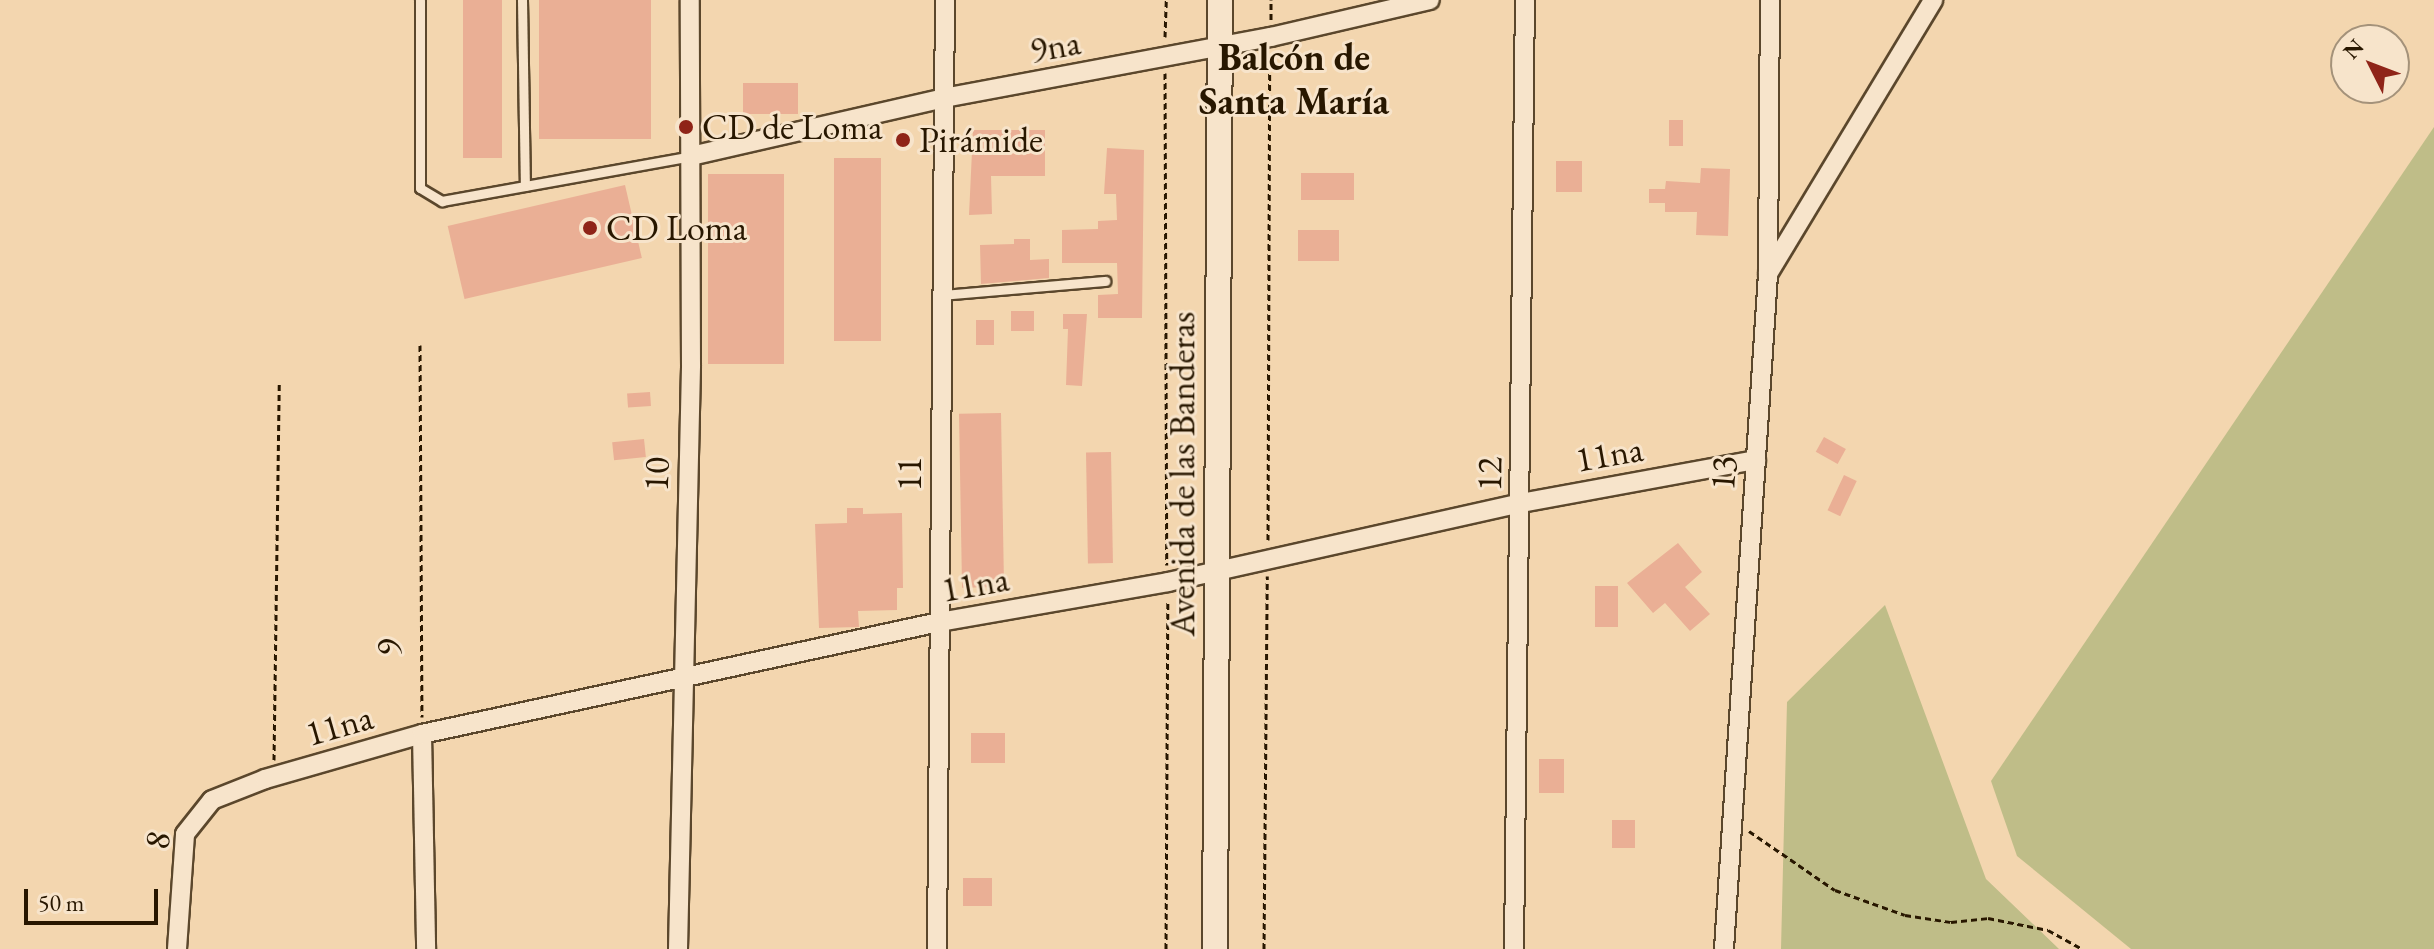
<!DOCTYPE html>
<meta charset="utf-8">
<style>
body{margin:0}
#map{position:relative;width:2434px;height:949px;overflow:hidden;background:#f3d6af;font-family:"EB Garamond",serif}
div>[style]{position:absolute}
.green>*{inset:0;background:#bfbd88}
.building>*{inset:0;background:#eaaf95;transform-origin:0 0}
.path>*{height:3px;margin-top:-1.5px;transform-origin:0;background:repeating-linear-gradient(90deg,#281700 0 6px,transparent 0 10px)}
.roads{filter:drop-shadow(2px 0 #5b472c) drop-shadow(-2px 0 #5b472c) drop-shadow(0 2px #5b472c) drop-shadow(0 -2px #5b472c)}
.service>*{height:9px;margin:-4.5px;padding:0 4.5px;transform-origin:4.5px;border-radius:4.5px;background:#f7e4cb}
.minor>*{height:18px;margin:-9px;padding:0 9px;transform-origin:9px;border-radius:9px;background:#f7e4cb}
.tertiary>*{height:24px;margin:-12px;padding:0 12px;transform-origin:12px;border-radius:12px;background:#f7e4cb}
.dots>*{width:22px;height:22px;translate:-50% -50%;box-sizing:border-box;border:4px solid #f7e4cb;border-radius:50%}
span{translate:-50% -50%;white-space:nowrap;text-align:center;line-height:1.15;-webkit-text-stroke:6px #f7e4cb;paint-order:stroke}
.street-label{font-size:36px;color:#281700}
.poi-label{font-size:36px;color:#281700}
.left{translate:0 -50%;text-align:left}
.neighbourhood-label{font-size:38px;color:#281700;font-weight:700}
.north{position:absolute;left:2330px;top:24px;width:80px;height:80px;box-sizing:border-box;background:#f7e4cb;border:2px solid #a4927a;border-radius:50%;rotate:312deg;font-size:22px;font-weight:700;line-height:32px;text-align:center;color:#281700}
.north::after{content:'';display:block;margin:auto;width:28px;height:36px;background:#8f2418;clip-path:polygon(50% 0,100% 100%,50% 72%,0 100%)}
.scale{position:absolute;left:24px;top:889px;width:134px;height:36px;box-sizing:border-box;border:4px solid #281700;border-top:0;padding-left:10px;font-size:24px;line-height:28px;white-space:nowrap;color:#281700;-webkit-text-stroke:6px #f7e4cb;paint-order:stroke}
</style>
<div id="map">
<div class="green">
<i style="clip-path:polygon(2434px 127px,2434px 949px,2131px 949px,2017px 856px,1991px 781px)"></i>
<i style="clip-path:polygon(1885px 605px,1986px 879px,2059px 949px,1781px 949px,1787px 702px)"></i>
</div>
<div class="building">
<i style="left:463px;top:0;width:39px;height:158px"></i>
<i style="left:539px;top:0;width:112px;height:139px"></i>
<i style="left:798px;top:83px;width:31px;height:55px;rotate:90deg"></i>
<i style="left:1669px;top:120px;width:14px;height:26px"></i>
<i style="clip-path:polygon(973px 130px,1045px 130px,1045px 176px,991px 176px,992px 214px,969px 215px)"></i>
<i style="clip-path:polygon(1107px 148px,1144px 150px,1142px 318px,1098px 318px,1098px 295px,1118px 294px,1117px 263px,1062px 263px,1062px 230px,1098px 229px,1098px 221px,1117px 220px,1116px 194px,1104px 194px)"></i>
<i style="left:881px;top:158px;width:183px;height:47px;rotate:90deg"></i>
<i style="left:1556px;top:161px;width:26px;height:31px"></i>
<i style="clip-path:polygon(1701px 168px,1730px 169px,1728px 236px,1696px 235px,1697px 212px,1665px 212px,1665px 203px,1649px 203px,1649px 189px,1665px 189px,1666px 181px,1700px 183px)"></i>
<i style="left:1354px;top:173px;width:27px;height:53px;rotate:90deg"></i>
<i style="left:784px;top:174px;width:190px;height:76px;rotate:90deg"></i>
<i style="left:625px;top:185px;width:75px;height:182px;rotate:77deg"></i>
<i style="left:1298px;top:230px;width:41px;height:31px"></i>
<i style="clip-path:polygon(1014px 239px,1030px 239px,1030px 260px,1049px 259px,1049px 278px,981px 284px,980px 245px,1014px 244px)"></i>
<i style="left:1034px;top:311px;width:20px;height:23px;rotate:90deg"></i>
<i style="clip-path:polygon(1063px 314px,1087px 314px,1082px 386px,1066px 385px,1068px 329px,1063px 329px)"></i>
<i style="left:976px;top:320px;width:18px;height:25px"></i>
<i style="left:650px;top:392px;width:14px;height:23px;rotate:86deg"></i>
<i style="left:1001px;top:413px;width:174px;height:42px;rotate:89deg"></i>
<i style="left:1824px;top:437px;width:25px;height:17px;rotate:29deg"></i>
<i style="left:644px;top:439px;width:18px;height:32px;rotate:84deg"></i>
<i style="left:1111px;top:452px;width:111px;height:25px;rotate:89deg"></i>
<i style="left:1844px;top:475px;width:14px;height:39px;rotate:25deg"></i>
<i style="clip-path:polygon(847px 508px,863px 508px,863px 514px,902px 513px,903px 588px,897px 588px,897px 610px,858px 611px,859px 627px,819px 628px,815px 524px,847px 523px)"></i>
<i style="clip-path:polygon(1678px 543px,1702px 572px,1685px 587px,1710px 614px,1690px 631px,1665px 603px,1653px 613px,1627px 583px)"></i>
<i style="left:1595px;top:586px;width:23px;height:41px"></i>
<i style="left:971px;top:733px;width:34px;height:30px"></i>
<i style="left:1539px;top:759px;width:25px;height:34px"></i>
<i style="left:1612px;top:820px;width:23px;height:28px"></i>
<i style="left:963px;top:878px;width:29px;height:28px"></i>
</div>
<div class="path">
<i style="left:1271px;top:20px;width:20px;rotate:-90deg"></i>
<i style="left:1165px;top:37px;width:37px;rotate:-88deg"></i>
<i style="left:1165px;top:73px;width:492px;rotate:89.8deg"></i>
<i style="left:420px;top:345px;width:372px;rotate:89.7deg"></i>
<i style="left:1268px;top:540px;width:484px;rotate:-89.8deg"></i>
<i style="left:274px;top:760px;width:377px;rotate:-89.2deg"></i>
<i style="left:1749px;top:831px;width:104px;rotate:34.5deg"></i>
<i style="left:1835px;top:890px;width:74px;rotate:19.7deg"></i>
<i style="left:1905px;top:915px;width:47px;rotate:8.7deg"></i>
<i style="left:1951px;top:922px;width:37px;rotate:-6deg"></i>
<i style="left:1988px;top:918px;width:61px;rotate:11.3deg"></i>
<i style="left:2048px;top:930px;width:39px;rotate:29deg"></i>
<i style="left:1166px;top:949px;width:348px;rotate:-89.7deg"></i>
<i style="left:1264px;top:949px;width:373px;rotate:-89.5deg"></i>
</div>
<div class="roads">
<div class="service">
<i style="left:420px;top:0;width:188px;rotate:90deg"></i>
<i style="left:420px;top:188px;width:26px;rotate:31deg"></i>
<i style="left:442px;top:201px;width:253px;rotate:-10.2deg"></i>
<i style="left:522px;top:0;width:186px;rotate:89.1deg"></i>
<i style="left:942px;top:295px;width:164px;rotate:-4.9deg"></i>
</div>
<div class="minor">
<i style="left:691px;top:156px;width:260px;rotate:-12.9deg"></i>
<i style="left:944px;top:98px;width:333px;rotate:-10.6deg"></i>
<i style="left:1271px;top:37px;width:163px;rotate:-13.1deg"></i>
<i style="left:1768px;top:274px;width:320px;rotate:-58.9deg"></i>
<i style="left:422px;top:734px;width:215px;rotate:88.9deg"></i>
<i style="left:177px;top:949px;width:115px;rotate:-86deg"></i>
<i style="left:185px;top:834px;width:43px;rotate:-51.5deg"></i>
<i style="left:212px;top:800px;width:57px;rotate:-21.6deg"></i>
<i style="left:265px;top:779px;width:163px;rotate:-16deg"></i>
<i style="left:422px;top:734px;width:529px;rotate:-12.22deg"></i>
<i style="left:939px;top:622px;width:232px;rotate:-9.9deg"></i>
<i style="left:1168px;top:582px;width:362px;rotate:-12.6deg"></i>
<i style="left:1521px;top:503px;width:239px;rotate:-10.4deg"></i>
<i style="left:678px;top:949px;width:584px;rotate:-88.72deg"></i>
<i style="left:691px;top:365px;width:365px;rotate:-90.2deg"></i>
<i style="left:937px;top:949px;width:949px;rotate:-89.52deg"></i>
<i style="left:1514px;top:949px;width:949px;rotate:-89.34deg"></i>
<i style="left:1724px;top:949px;width:676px;rotate:-86.27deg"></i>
<i style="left:1768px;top:274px;width:274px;rotate:-89.6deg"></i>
</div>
<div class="tertiary">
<i style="left:1215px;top:949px;width:949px;rotate:-89.7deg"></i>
</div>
</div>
<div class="dots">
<i style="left:686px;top:127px;background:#8f2418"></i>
<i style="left:903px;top:140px;background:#8f2418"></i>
<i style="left:590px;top:228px;background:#8f2418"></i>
</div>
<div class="street-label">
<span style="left:1055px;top:46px;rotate:-10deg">9na</span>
<span style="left:1609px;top:454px;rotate:-10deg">11na</span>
<span style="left:1723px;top:473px;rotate:-86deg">13</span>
<span style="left:656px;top:474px;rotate:-88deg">10</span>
<span style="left:909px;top:474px;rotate:-90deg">11</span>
<span style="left:1182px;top:474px;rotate:-90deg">Avenida de las Banderas</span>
<span style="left:1489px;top:474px;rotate:-89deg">12</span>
<span style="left:975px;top:584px;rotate:-10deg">11na</span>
<span style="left:389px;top:647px;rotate:-90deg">9</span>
<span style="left:339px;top:725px;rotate:-16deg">11na</span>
<span style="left:157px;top:840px;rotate:-77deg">8</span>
</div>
<div class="poi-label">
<span class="left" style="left:702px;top:127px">CD de Loma</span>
<span class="left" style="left:919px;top:140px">Pirámide</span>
<span class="left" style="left:606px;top:228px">CD Loma</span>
</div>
<div class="neighbourhood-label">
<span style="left:1294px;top:79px">Balcón de<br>Santa María</span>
</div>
<div class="north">N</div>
<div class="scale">50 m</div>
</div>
